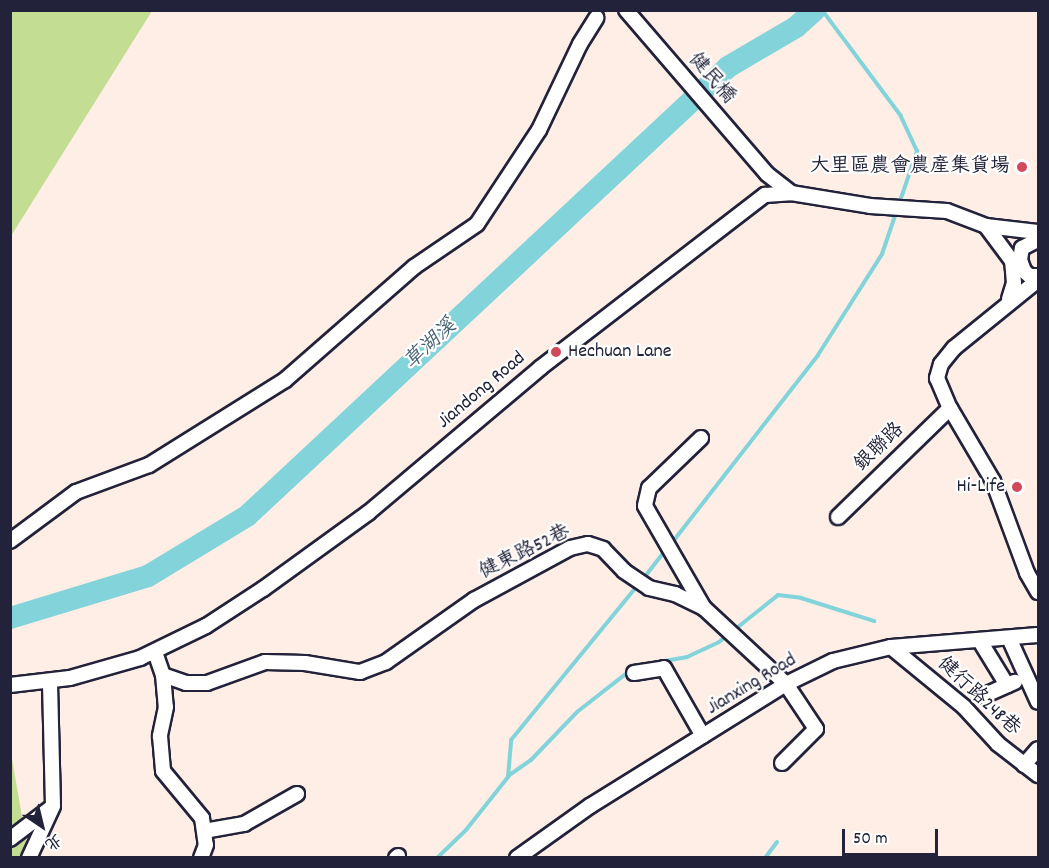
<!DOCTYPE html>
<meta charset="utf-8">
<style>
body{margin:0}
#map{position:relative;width:1049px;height:868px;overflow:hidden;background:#feeee6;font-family:Dekko,"LXGW WenKai TC",sans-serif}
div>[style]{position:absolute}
.green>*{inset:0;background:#c3dd93}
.stream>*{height:4px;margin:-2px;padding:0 2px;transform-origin:2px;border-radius:2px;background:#82d3da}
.river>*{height:22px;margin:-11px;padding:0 11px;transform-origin:11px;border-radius:11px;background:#82d3da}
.roads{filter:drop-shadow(2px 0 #22223b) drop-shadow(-2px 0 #22223b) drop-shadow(0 2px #22223b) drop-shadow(0 -2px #22223b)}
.minor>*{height:14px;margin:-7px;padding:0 7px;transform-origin:7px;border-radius:7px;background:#fff}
.dots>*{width:16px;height:16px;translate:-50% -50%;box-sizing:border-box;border:3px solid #fff;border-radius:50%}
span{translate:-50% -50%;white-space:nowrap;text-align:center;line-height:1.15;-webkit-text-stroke:4.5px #fff;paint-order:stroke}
.street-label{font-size:20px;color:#22223b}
.poi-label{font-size:20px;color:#22223b}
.right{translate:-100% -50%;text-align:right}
.left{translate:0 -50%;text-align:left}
.water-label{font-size:21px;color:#446073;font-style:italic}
.frame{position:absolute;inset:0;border:12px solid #22223b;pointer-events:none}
.north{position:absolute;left:12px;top:796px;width:60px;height:60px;-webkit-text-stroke:4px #fff;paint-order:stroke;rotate:145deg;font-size:16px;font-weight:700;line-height:24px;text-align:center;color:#22223b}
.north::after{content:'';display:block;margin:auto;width:21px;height:27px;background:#22223b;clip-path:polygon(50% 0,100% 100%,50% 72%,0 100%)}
.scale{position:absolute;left:842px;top:829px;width:96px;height:27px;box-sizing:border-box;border:3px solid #22223b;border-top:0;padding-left:8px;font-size:18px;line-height:21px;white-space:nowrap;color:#22223b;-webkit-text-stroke:4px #fff;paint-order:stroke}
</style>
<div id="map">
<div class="green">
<i style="clip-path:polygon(11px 10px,152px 11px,11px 236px,10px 11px)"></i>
<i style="clip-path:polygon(11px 753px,29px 857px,11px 857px)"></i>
</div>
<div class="stream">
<i style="left:671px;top:544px;width:239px;rotate:-52.1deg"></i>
<i style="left:818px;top:355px;width:120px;rotate:-57.6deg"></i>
<i style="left:882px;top:254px;width:109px;rotate:-71.2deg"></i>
<i style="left:917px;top:151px;width:38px;rotate:-115deg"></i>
<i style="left:901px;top:116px;width:132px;rotate:-126.7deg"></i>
<i style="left:643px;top:579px;width:37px;rotate:-52deg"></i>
<i style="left:653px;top:663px;width:35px;rotate:-10deg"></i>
<i style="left:687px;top:657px;width:35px;rotate:-25deg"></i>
<i style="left:719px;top:642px;width:75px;rotate:-38.5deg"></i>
<i style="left:778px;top:595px;width:23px;rotate:7deg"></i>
<i style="left:801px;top:598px;width:77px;rotate:17.5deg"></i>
<i style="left:508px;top:776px;width:28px;rotate:-35deg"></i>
<i style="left:531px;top:760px;width:66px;rotate:-46.2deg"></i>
<i style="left:577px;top:712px;width:70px;rotate:-38deg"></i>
<i style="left:437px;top:858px;width:40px;rotate:-44deg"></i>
<i style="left:466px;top:830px;width:68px;rotate:-51.6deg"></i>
<i style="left:508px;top:777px;width:37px;rotate:-85deg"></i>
<i style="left:511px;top:740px;width:200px;rotate:-50.7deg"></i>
<i style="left:765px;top:858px;width:20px;rotate:-53deg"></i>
</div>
<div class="river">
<i style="left:10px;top:618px;width:144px;rotate:-16.9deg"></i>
<i style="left:148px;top:576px;width:116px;rotate:-31.2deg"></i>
<i style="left:247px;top:516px;width:658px;rotate:-43.03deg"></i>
<i style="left:728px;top:67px;width:79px;rotate:-30.5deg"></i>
<i style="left:796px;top:27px;width:25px;rotate:-42deg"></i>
</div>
<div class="roads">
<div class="minor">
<i style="left:626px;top:10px;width:216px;rotate:49.3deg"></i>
<i style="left:767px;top:174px;width:31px;rotate:38deg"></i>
<i style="left:986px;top:226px;width:44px;rotate:53.4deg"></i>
<i style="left:1012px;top:261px;width:23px;rotate:40deg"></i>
<i style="left:1030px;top:276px;width:8px"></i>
<i style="left:1024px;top:271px;width:12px;rotate:-110deg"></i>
<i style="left:1020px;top:260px;width:12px;rotate:-81deg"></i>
<i style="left:1022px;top:248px;width:18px;rotate:-27deg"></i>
<i style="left:1038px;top:280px;width:108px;rotate:141deg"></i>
<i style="left:954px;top:348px;width:21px;rotate:129deg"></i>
<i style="left:941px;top:364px;width:15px;rotate:106deg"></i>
<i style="left:937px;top:378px;width:33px;rotate:67deg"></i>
<i style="left:950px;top:408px;width:85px;rotate:59.5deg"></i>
<i style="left:993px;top:481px;width:98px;rotate:69.7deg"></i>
<i style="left:1027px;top:573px;width:22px;rotate:60deg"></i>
<i style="left:1009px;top:299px;width:17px;rotate:-73deg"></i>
<i style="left:1014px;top:283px;width:22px;rotate:-95deg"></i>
<i style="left:701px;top:438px;width:72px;rotate:136.1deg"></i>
<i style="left:649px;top:488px;width:18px;rotate:103deg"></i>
<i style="left:645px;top:506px;width:118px;rotate:60deg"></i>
<i style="left:838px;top:517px;width:156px;rotate:-44.2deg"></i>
<i style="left:10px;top:541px;width:82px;rotate:-36.6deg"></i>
<i style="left:76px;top:492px;width:78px;rotate:-20.3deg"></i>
<i style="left:149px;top:465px;width:160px;rotate:-32deg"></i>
<i style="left:285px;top:380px;width:171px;rotate:-41.2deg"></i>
<i style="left:414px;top:267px;width:76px;rotate:-34.3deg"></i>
<i style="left:477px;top:224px;width:113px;rotate:-56.6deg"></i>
<i style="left:539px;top:130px;width:95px;rotate:-64.5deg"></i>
<i style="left:580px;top:44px;width:31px;rotate:-58deg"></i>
<i style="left:1009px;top:638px;width:70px;rotate:65.6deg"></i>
<i style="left:980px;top:641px;width:52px;rotate:58.5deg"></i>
<i style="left:891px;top:647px;width:94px;rotate:39.4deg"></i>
<i style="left:964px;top:707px;width:50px;rotate:47.4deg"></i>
<i style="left:998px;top:744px;width:51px;rotate:37.8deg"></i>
<i style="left:155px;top:652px;width:24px;rotate:71deg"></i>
<i style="left:163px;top:675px;width:32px;rotate:85deg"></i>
<i style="left:166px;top:707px;width:30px;rotate:102deg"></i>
<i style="left:160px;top:736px;width:35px;rotate:85deg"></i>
<i style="left:163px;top:771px;width:61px;rotate:50.3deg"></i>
<i style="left:202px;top:818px;width:27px;rotate:82deg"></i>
<i style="left:206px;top:845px;width:14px;rotate:111deg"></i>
<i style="left:634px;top:673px;width:30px;rotate:-9deg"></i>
<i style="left:664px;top:668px;width:78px;rotate:60.2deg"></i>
<i style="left:163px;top:675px;width:24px;rotate:19deg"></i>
<i style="left:186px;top:683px;width:21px"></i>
<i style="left:207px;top:683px;width:62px;rotate:-19.9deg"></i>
<i style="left:265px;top:662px;width:40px;rotate:1.4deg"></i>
<i style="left:305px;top:663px;width:56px;rotate:9.3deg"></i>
<i style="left:360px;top:672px;width:28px;rotate:-21deg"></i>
<i style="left:386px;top:662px;width:108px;rotate:-35.2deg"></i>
<i style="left:474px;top:600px;width:109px;rotate:-28.4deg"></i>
<i style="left:570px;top:548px;width:18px;rotate:-13deg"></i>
<i style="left:588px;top:544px;width:16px;rotate:18deg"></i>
<i style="left:603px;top:549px;width:30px;rotate:46deg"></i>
<i style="left:624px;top:571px;width:30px;rotate:34deg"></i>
<i style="left:649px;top:588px;width:27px;rotate:13deg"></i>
<i style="left:675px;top:594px;width:32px;rotate:26deg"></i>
<i style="left:704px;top:608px;width:112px;rotate:42.8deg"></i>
<i style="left:786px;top:684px;width:54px;rotate:56.3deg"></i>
<i style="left:816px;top:729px;width:48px;rotate:135deg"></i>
<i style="left:10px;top:685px;width:60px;rotate:-6.7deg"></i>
<i style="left:70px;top:678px;width:73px;rotate:-15.9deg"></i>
<i style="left:140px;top:658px;width:73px;rotate:-25.9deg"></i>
<i style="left:206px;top:626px;width:68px;rotate:-33deg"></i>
<i style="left:263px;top:589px;width:130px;rotate:-35.9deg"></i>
<i style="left:368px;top:513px;width:225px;rotate:-40.1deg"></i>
<i style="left:540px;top:368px;width:284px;rotate:-37.6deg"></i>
<i style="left:765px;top:195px;width:26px;rotate:-4deg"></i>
<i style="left:791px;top:193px;width:80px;rotate:9.3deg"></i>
<i style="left:870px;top:206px;width:77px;rotate:3.7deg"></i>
<i style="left:947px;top:211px;width:42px;rotate:21deg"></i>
<i style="left:986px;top:226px;width:52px;rotate:6.6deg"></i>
<i style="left:983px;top:696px;width:35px;rotate:-24deg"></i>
<i style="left:1024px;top:765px;width:21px;rotate:-49deg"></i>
<i style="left:204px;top:831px;width:41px;rotate:-9.9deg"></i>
<i style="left:244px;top:824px;width:61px;rotate:-29.5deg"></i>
<i style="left:10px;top:839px;width:53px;rotate:-37.3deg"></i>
<i style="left:29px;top:858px;width:57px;rotate:-65.2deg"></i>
<i style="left:53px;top:806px;width:124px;rotate:-91.4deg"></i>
<i style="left:396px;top:858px;width:3px;rotate:-45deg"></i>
<i style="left:517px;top:858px;width:90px;rotate:-35.5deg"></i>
<i style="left:590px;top:806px;width:231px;rotate:-31.9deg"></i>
<i style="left:786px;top:684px;width:52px;rotate:-26.1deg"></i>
<i style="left:833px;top:661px;width:60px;rotate:-13.6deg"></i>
<i style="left:891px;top:647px;width:147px;rotate:-4.7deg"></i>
</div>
</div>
<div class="dots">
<i style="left:1022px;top:167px;background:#d1495b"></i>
<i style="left:556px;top:352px;background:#d1495b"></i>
<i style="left:1017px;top:487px;background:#d1495b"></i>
</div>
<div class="street-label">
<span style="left:711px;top:79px;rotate:49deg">健民橋</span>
<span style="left:482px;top:391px;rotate:-40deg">Jiandong Road</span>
<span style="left:880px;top:448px;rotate:-44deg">銀聯路</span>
<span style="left:525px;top:553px;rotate:-26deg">健東路52巷</span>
<span style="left:752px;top:685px;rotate:-31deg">Jianxing Road</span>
<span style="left:978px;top:697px;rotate:43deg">健行路248巷</span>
</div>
<div class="poi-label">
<span class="right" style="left:1010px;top:167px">大里區農會農產集貨場</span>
<span class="left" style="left:568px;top:352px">Hechuan Lane</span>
<span class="right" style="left:1005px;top:487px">Hi-Life</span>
</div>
<div class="water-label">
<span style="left:431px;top:345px;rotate:-43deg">草湖溪</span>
</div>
<div class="frame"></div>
<div class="north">北</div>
<div class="scale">50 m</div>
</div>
